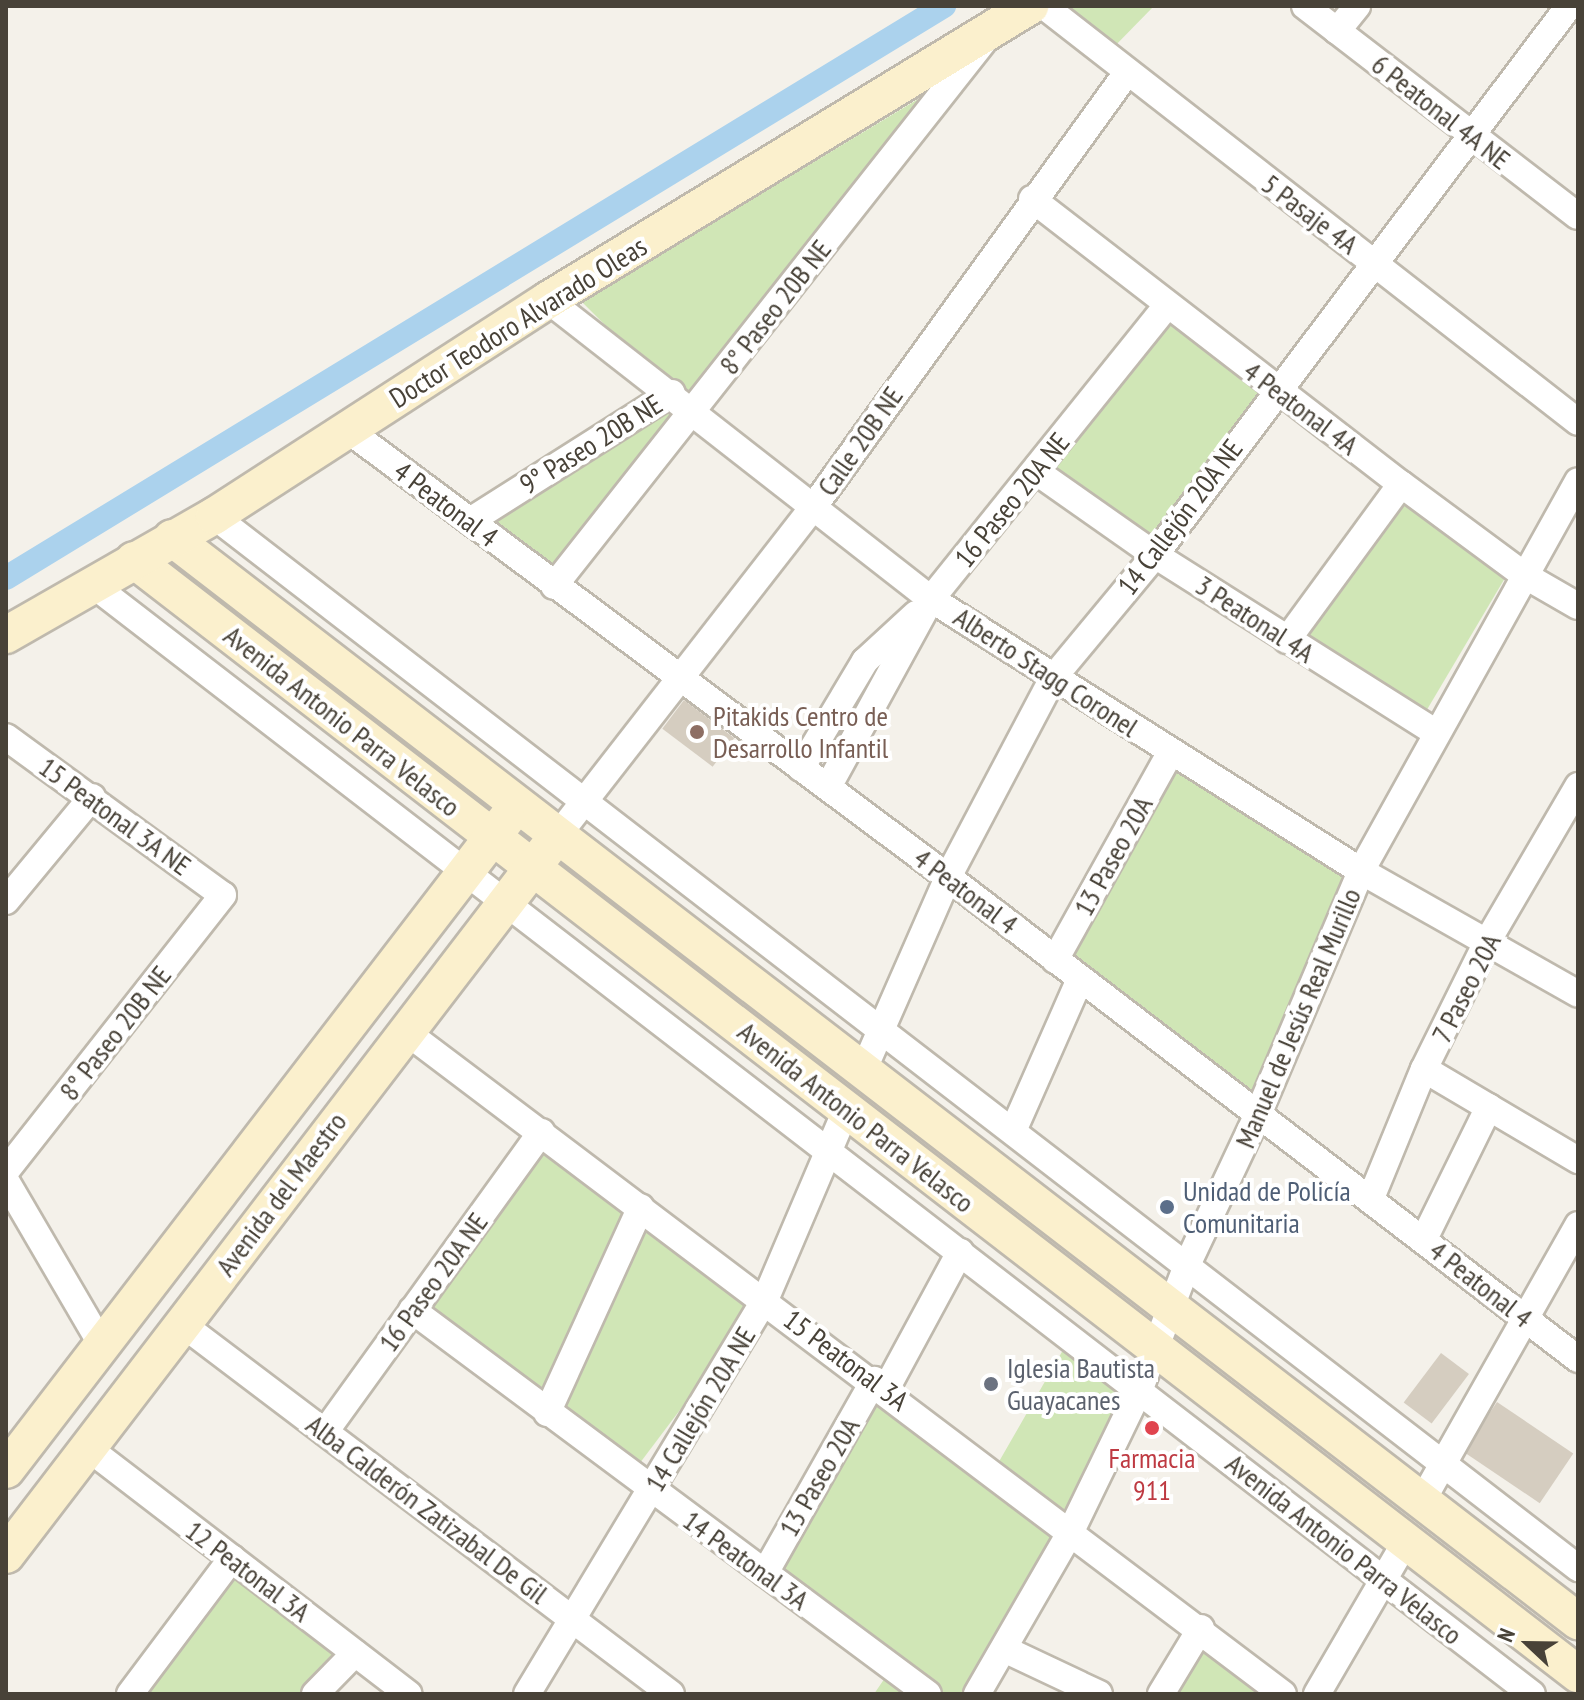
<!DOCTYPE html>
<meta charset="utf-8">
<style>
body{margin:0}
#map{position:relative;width:1584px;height:1700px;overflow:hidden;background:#f4f1ea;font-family:"PT Sans Narrow",sans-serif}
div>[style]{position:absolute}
.green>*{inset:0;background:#d0e6b6;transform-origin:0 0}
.canal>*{height:24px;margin:-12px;padding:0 12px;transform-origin:12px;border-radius:12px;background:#abd2ed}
.building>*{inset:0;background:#d5cdc0;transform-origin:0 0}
.roads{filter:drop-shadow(2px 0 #bfb9ad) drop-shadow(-2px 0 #bfb9ad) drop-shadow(0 2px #bfb9ad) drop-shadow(0 -2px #bfb9ad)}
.street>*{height:26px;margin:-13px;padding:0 13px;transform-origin:13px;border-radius:13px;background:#fff}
.secondary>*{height:36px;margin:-18px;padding:0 18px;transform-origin:18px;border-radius:18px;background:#fbf0cd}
.dots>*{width:22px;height:22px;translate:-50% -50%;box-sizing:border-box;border:4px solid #fff;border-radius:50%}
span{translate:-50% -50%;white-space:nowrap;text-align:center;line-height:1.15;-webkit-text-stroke:8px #fff;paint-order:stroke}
.street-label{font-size:28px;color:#484238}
.education-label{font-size:28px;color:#785e54}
.left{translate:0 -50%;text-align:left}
.service-label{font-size:28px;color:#4e5e75}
.worship-label{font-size:28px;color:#5b616d}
.health-label{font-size:28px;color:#be3a42}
.frame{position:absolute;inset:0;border:8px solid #484238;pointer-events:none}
.north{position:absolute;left:1488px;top:1604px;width:80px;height:80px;-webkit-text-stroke:6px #fff;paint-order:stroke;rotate:292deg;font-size:22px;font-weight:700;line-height:32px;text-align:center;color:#484238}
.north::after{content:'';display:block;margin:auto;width:28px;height:36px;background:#484238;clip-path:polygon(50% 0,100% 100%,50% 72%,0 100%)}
</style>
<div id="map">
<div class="green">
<i style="clip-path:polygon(1072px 6px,1154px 6px,1110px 51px,1065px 11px)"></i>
<i style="clip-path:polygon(953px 78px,555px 585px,470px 521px,671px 395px,683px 403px,582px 302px)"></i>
<i style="left:1166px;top:307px;width:136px;height:209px;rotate:37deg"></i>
<i style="clip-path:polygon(1391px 490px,1505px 578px,1425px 713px,1294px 633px)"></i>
<i style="clip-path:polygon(1171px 752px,1361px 871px,1258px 1114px,1055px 960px)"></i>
<i style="left:540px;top:1132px;width:279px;height:218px;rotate:37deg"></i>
<i style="clip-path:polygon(1071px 1336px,1139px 1391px,1071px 1531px,961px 1694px,874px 1694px,891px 1669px,765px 1573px,873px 1382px,993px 1472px)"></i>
<i style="clip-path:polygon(232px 1558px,355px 1653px,315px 1694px,130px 1694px)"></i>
<i style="clip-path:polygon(1201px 1628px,1283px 1694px,1161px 1694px)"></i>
</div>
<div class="canal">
<i style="left:6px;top:578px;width:1099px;rotate:-31.38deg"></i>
</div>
<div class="building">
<i style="left:684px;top:700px;width:63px;height:36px;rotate:37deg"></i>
<i style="left:1441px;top:1353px;width:35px;height:62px;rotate:37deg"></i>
<i style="left:1497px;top:1402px;width:92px;height:60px;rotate:34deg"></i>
</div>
<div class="roads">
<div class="street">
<i style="left:1044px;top:6px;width:677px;rotate:37.92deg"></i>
<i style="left:1305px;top:6px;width:344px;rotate:37.6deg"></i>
<i style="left:1337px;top:31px;width:32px;rotate:-51deg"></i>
<i style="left:1032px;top:199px;width:466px;rotate:37.7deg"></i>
<i style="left:1401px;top:484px;width:153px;rotate:36.5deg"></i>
<i style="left:1524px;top:575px;width:62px;rotate:29.9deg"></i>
<i style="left:548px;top:300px;width:486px;rotate:38deg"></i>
<i style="left:931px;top:599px;width:509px;rotate:32.32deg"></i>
<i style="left:1361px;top:871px;width:249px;rotate:29.5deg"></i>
<i style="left:348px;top:430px;width:748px;rotate:36.69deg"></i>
<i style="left:948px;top:877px;width:793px;rotate:37.42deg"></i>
<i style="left:1037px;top:472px;width:144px;rotate:35.1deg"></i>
<i style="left:1155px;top:555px;width:333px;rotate:32.3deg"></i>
<i style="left:214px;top:516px;width:1723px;rotate:37.64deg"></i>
<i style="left:470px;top:521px;width:239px;rotate:-32.4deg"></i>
<i style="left:92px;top:584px;width:1818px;rotate:37.63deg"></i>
<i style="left:554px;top:586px;width:693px;rotate:-51.74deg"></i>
<i style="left:1287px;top:640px;width:193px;rotate:-53.8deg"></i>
<i style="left:6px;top:737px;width:268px;rotate:36.1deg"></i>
<i style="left:223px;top:895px;width:351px;rotate:128.2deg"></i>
<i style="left:801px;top:768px;width:125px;rotate:-59.1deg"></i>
<i style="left:865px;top:661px;width:69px;rotate:-42.7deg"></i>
<i style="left:828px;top:787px;width:214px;rotate:-61.3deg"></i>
<i style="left:931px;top:599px;width:375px;rotate:-51.2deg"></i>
<i style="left:558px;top:835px;width:413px;rotate:-52.1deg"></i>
<i style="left:812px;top:509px;width:536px;rotate:-54.18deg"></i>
<i style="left:6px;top:901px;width:135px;rotate:-50.4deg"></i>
<i style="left:1055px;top:960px;width:238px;rotate:-60.9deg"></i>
<i style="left:405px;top:1031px;width:1100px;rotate:37.06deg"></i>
<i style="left:1424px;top:1069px;width:179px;rotate:30.6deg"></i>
<i style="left:863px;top:1071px;width:212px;rotate:-66.3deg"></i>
<i style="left:948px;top:877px;width:225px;rotate:-62.2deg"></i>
<i style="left:1053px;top:678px;width:160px;rotate:-50.3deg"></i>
<i style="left:1155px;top:555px;width:688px;rotate:-52.98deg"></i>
<i style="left:1013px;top:1131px;width:166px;rotate:-66.2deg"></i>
<i style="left:6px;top:1181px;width:190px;rotate:59.7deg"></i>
<i style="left:1371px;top:1198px;width:139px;rotate:-67.7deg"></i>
<i style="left:1424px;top:1069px;width:142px;rotate:-63.6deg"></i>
<i style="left:1487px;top:942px;width:181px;rotate:-59.7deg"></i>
<i style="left:1424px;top:1239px;width:147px;rotate:-63.8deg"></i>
<i style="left:412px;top:1310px;width:643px;rotate:36.66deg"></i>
<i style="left:182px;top:1324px;width:613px;rotate:37.11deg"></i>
<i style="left:886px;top:1389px;width:156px;rotate:-61.6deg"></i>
<i style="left:547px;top:1413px;width:226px;rotate:-65.5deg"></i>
<i style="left:325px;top:1432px;width:370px;rotate:-54.2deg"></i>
<i style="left:88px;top:1448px;width:404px;rotate:37.5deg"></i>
<i style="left:1422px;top:1501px;width:317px;rotate:-60.5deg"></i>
<i style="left:765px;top:1573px;width:222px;rotate:-60.5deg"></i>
<i style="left:1004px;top:1649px;width:105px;rotate:25.3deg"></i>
<i style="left:130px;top:1694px;width:170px;rotate:-53.1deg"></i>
<i style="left:315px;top:1694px;width:57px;rotate:-45.7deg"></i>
<i style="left:527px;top:1694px;width:460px;rotate:-58.9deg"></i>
<i style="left:765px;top:1300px;width:207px;rotate:-66.9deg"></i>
<i style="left:977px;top:1694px;width:188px;rotate:-60deg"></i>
<i style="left:1071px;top:1531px;width:156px;rotate:-64.1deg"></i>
<i style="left:1139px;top:1391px;width:135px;rotate:-69.1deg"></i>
<i style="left:1187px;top:1265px;width:167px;rotate:-64.8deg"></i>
<i style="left:1258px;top:1114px;width:264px;rotate:-67deg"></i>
<i style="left:1361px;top:871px;width:446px;rotate:-60.9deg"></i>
<i style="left:1161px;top:1694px;width:77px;rotate:-58.8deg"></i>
<i style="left:1317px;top:1694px;width:177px;rotate:-59.8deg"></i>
</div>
<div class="secondary">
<i style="left:172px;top:538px;width:1775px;rotate:37.61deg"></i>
<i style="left:134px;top:560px;width:1824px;rotate:37.65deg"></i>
<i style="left:6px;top:635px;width:240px;rotate:-29.8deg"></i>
<i style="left:214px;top:516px;width:398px;rotate:-32.9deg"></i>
<i style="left:548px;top:300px;width:565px;rotate:-31.38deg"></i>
<i style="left:6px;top:1470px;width:822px;rotate:-52.46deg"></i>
<i style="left:6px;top:1555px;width:889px;rotate:-52.54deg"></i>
</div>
</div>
<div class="dots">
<i style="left:697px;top:732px;background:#8d6e63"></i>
<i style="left:1167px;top:1207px;background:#5c6f8a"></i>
<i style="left:991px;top:1384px;background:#6b7280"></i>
<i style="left:1152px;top:1428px;background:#e0444e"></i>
</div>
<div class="street-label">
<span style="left:1441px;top:112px;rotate:38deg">6 Peatonal 4A NE</span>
<span style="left:1310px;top:214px;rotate:37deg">5 Pasaje 4A</span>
<span style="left:775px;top:307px;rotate:-52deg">8° Paseo 20B NE</span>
<span style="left:518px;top:322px;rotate:-32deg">Doctor Teodoro Alvarado Oleas</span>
<span style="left:1301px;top:408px;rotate:37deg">4 Peatonal 4A</span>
<span style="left:860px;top:441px;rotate:-55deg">Calle 20B NE</span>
<span style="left:591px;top:444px;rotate:-32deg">9° Paseo 20B NE</span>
<span style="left:1012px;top:500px;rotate:-51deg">16 Paseo 20A NE</span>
<span style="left:446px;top:504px;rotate:37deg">4 Peatonal 4</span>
<span style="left:1180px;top:517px;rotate:-53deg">14 Callejón 20A NE</span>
<span style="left:1255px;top:619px;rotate:33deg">3 Peatonal 4A</span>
<span style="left:1046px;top:672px;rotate:33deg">Alberto Stagg Coronel</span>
<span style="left:342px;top:721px;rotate:38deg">Avenida Antonio Parra Velasco</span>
<span style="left:115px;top:816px;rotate:36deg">15 Peatonal 3A NE</span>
<span style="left:1113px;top:856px;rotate:-61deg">13 Paseo 20A</span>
<span style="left:966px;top:891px;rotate:37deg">4 Peatonal 4</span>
<span style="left:1466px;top:988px;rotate:-63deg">7 Paseo 20A</span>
<span style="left:1298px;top:1018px;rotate:-67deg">Manuel de Jesús Real Murillo</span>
<span style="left:115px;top:1033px;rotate:-52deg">8° Paseo 20B NE</span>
<span style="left:856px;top:1117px;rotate:38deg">Avenida Antonio Parra Velasco</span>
<span style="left:281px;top:1194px;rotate:-53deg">Avenida del Maestro</span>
<span style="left:433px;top:1282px;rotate:-54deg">16 Paseo 20A NE</span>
<span style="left:1481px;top:1284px;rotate:38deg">4 Peatonal 4</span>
<span style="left:846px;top:1360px;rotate:37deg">15 Peatonal 3A</span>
<span style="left:700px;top:1409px;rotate:-59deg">14 Callejón 20A NE</span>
<span style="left:819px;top:1477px;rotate:-60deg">13 Paseo 20A</span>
<span style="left:427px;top:1509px;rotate:37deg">Alba Calderón Zatizabal De Gil</span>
<span style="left:1344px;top:1549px;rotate:38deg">Avenida Antonio Parra Velasco</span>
<span style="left:746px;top:1560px;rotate:36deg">14 Peatonal 3A</span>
<span style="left:248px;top:1571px;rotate:37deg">12 Peatonal 3A</span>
</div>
<div class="education-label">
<span class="left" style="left:713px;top:732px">Pitakids Centro de<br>Desarrollo Infantil</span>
</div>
<div class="service-label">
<span class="left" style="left:1183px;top:1207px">Unidad de Policía<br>Comunitaria</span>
</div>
<div class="worship-label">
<span class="left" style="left:1007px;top:1384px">Iglesia Bautista<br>Guayacanes</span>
</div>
<div class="health-label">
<span style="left:1152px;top:1474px">Farmacia<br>911</span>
</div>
<div class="frame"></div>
<div class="north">N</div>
</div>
